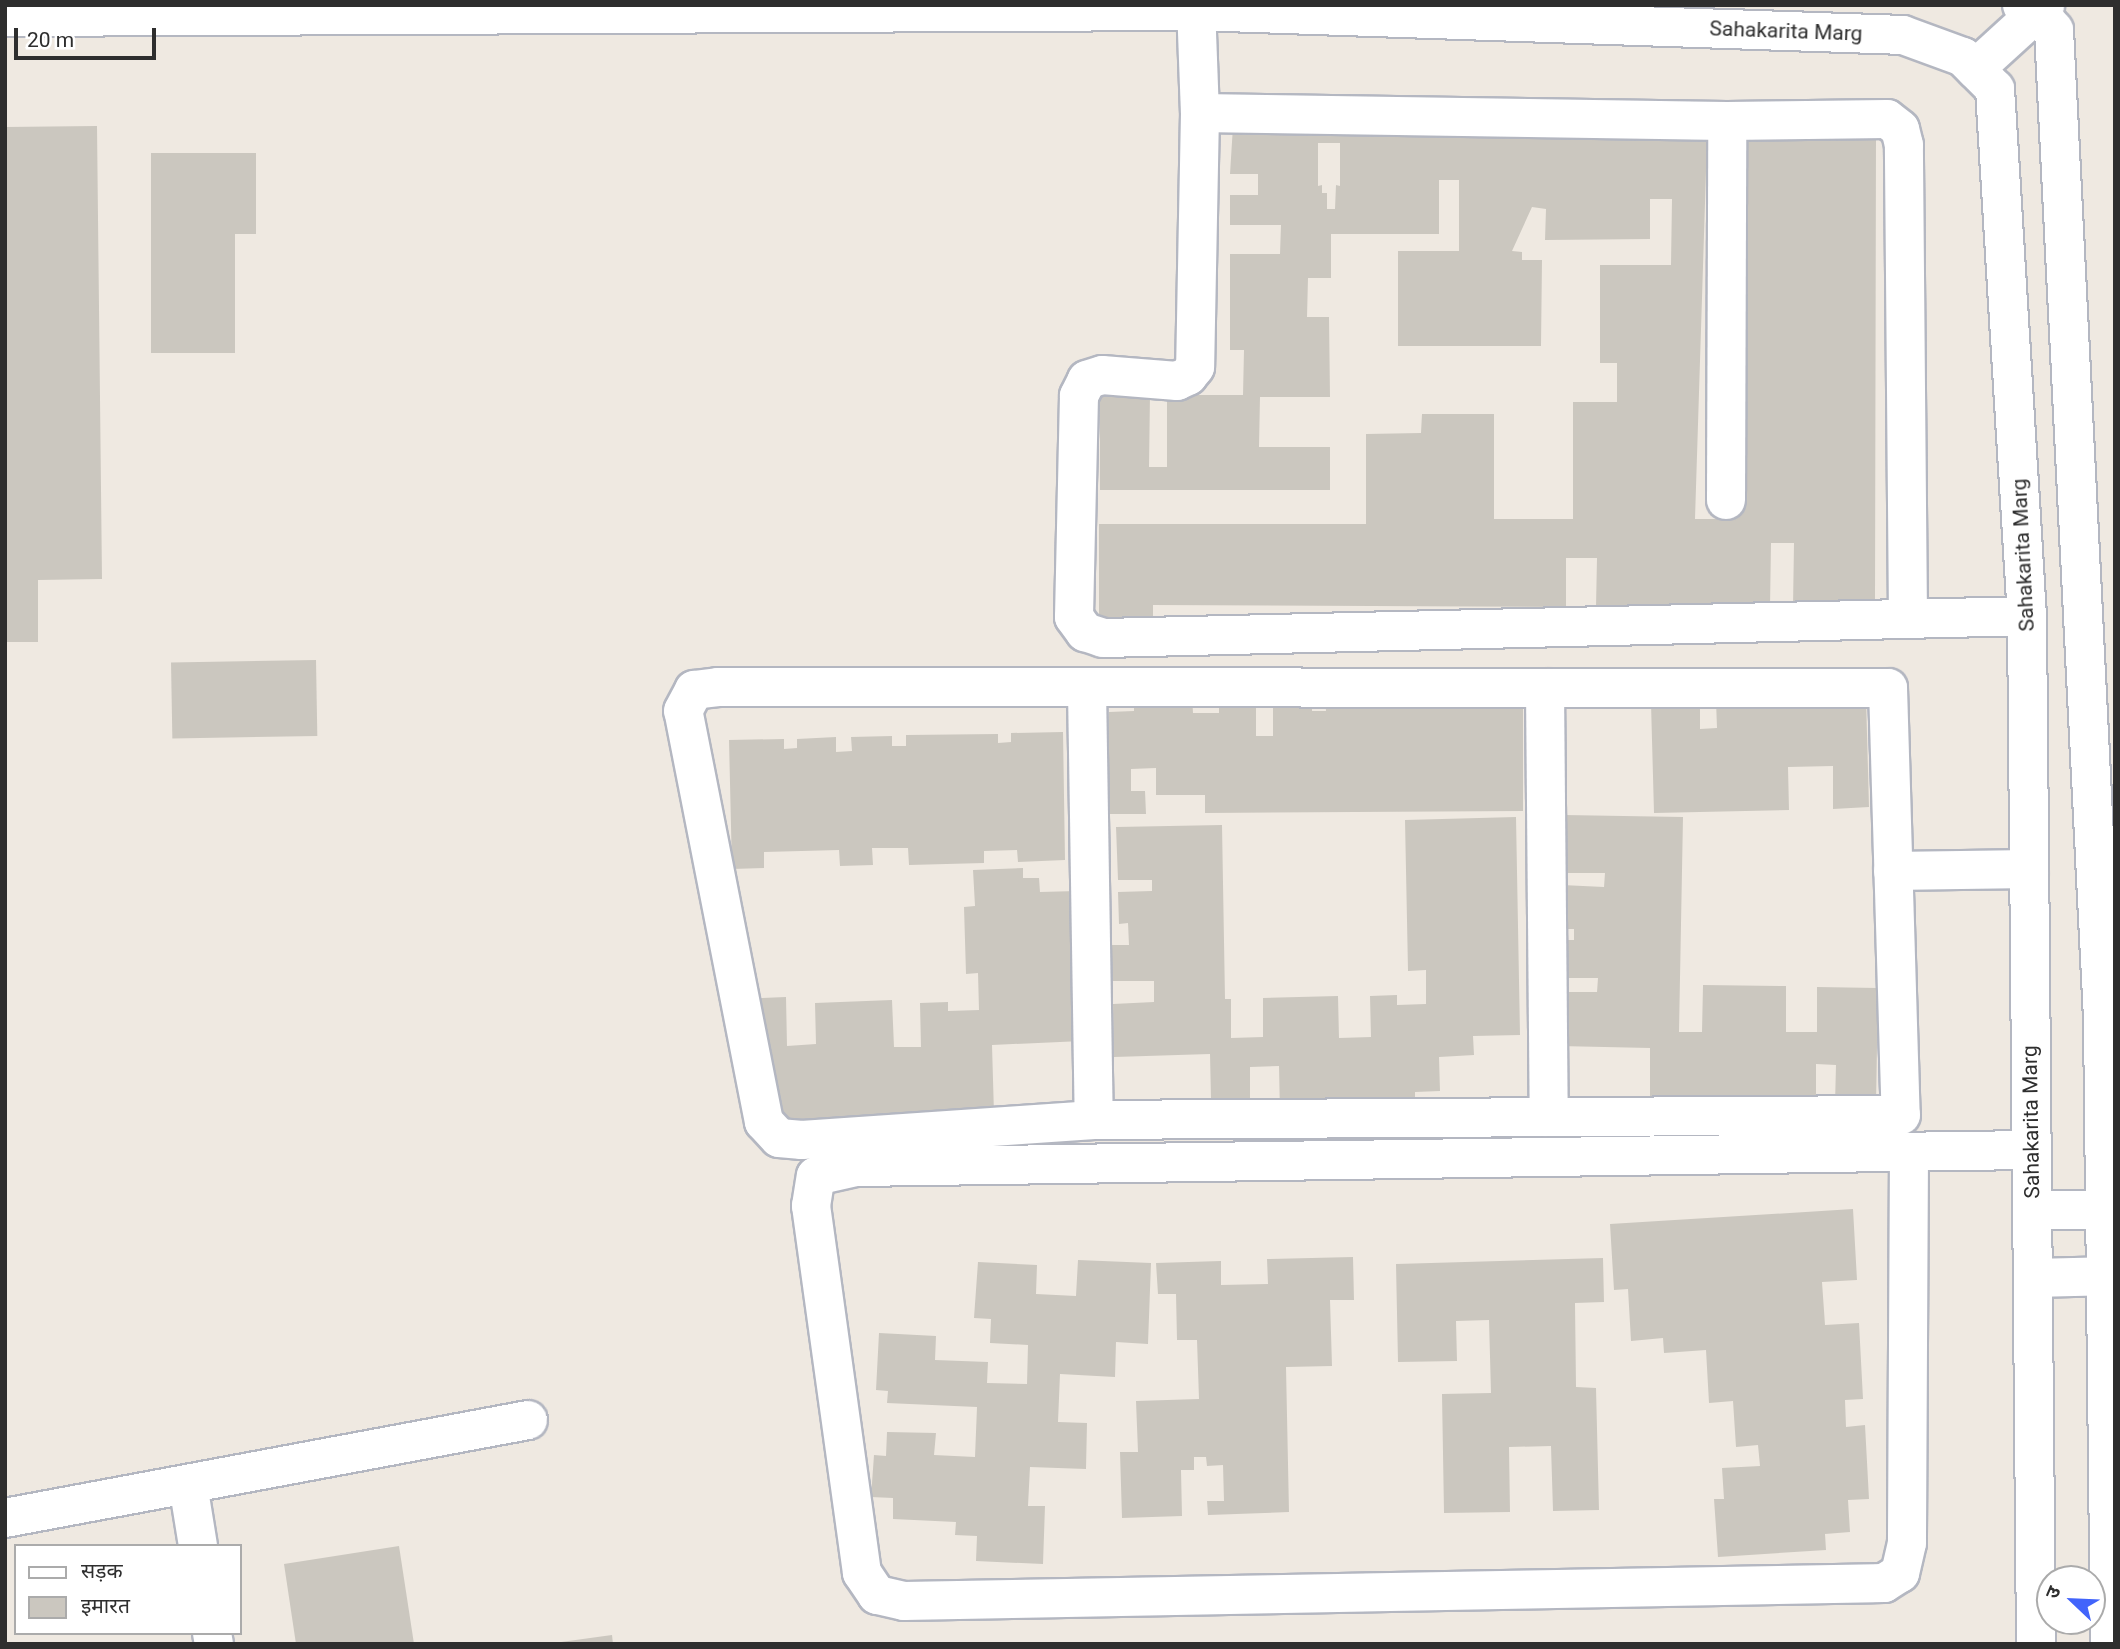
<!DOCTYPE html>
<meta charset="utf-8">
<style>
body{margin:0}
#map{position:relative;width:2120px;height:1649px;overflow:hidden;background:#efe9e1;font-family:Roboto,"Noto Sans Devanagari",sans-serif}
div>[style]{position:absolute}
.building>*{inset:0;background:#cbc7bf;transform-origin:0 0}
.roads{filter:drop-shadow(2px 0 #b4b7c1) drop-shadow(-2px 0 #b4b7c1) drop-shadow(0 2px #b4b7c1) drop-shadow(0 -2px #b4b7c1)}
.minor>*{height:38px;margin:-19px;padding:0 19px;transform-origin:19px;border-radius:19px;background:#fff}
span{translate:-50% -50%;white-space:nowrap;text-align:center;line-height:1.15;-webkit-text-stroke:5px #fff;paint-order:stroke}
.street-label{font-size:21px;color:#2e2e2e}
.frame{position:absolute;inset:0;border:7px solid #2e2e2e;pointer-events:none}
.legend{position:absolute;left:14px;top:1544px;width:228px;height:91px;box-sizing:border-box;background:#fff;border:2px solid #ababab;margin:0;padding:9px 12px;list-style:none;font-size:21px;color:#2e2e2e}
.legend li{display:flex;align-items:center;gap:14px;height:35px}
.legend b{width:35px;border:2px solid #ababab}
.north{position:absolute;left:2036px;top:1565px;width:70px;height:70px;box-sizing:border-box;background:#fff;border:2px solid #ababab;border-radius:50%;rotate:293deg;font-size:19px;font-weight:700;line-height:28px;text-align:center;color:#2e2e2e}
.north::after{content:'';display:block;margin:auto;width:24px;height:32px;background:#4264fb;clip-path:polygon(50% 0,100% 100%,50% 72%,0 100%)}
.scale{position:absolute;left:14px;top:28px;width:142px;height:32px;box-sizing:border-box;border:4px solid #2e2e2e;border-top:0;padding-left:9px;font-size:21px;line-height:24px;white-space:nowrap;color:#2e2e2e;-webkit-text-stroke:5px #fff;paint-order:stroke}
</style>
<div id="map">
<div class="building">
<i style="clip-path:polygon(97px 126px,102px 579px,38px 580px,38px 642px,5px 642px,5px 127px)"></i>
<i style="clip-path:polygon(evenodd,1233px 126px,1707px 140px,1695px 519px,1733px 519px,1739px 136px,1876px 133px,1875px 607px,1793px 607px,1794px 543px,1771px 543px,1770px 607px,1596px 607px,1597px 558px,1566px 558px,1566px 607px,1153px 605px,1153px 621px,1099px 621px,1099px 524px,1366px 524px,1366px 434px,1421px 433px,1422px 414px,1494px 414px,1494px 519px,1573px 519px,1573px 402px,1617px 402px,1617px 363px,1600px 363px,1600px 265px,1671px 265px,1672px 199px,1650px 199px,1650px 239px,1545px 240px,1546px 209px,1532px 207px,1512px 251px,1522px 252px,1522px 260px,1542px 260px,1541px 346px,1398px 346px,1398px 251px,1459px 251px,1459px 180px,1439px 180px,1439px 234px,1331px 234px,1331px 278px,1308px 278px,1307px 317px,1329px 317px,1330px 397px,1260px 397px,1259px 447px,1330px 447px,1330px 490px,1100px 490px,1100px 395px,1150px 394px,1149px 467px,1167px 467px,1167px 395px,1243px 395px,1244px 350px,1230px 350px,1230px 254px,1280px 254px,1281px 225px,1230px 225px,1230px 195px,1258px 195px,1258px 174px,1230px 174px,1233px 126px,1318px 143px,1340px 143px,1340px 186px,1336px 185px,1335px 209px,1327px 209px,1327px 193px,1322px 193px,1322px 185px,1318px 186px,1318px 143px)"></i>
<i style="clip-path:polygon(151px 153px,256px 153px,256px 234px,235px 234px,235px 353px,151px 353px)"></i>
<i style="left:316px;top:660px;width:76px;height:145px;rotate:89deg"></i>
<i style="clip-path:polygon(1192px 696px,1193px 713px,1219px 713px,1219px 698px,1256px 698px,1256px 736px,1273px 736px,1273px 698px,1312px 698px,1312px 711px,1326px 711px,1325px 697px,1523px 696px,1523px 811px,1205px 813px,1205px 795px,1156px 795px,1156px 768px,1131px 769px,1131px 791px,1145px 791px,1146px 814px,1109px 814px,1109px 712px,1134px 711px,1134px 697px)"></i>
<i style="clip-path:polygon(1866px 697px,1869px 807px,1833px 809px,1833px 766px,1788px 767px,1789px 810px,1654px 813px,1651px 703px,1700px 702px,1700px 729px,1717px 728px,1716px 701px)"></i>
<i style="clip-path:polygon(1063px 732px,1065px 860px,1018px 862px,1017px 850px,984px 851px,984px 863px,909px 865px,908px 848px,872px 848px,873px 865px,840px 866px,839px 850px,764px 852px,764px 868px,732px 869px,729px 740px,784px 739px,784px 749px,797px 748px,797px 739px,836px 737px,836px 752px,852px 751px,851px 737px,892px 736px,892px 746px,906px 746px,906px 735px,998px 734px,998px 743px,1011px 742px,1011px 733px)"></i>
<i style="clip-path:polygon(1564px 815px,1683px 817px,1679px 1032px,1702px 1032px,1703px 985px,1786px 986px,1786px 1032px,1817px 1032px,1817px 987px,1878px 988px,1876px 1105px,1835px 1104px,1836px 1065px,1816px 1064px,1816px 1103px,1650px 1101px,1650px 1048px,1559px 1046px,1560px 992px,1597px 992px,1598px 978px,1561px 978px,1561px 940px,1574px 940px,1574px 929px,1562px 929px,1562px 885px,1604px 887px,1605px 873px,1562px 873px)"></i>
<i style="clip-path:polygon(1516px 817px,1520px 1035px,1473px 1036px,1474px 1055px,1439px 1057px,1440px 1091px,1415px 1092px,1415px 1111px,1280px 1113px,1279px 1066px,1250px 1067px,1250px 1098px,1211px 1099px,1210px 1054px,1114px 1057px,1113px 1004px,1154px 1002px,1154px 981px,1112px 981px,1112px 945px,1129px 945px,1128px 923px,1119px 924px,1118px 892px,1152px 891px,1152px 880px,1118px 880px,1116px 827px,1222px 825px,1225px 999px,1231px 999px,1231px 1038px,1263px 1037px,1263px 998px,1338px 996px,1339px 1038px,1371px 1037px,1370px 996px,1397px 995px,1397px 1005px,1426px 1004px,1426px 970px,1408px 971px,1405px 820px)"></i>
<i style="clip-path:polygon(1023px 868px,1023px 878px,1039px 878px,1040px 892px,1077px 891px,1082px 1041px,992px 1045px,994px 1114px,775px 1122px,765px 1100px,761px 998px,786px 997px,787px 1046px,816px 1044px,815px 1003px,892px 1000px,894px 1047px,921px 1047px,920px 1003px,948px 1002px,948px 1011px,979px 1010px,978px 973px,966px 974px,964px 907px,975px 906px,973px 870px)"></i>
<i style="clip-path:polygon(1853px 1209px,1857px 1280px,1822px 1282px,1825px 1325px,1859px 1323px,1863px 1399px,1845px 1400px,1846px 1427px,1865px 1425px,1869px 1499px,1848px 1500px,1850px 1532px,1825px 1534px,1826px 1550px,1718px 1557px,1714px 1499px,1724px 1499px,1722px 1468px,1760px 1466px,1758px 1445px,1736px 1447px,1733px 1401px,1709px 1403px,1706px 1350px,1664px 1353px,1663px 1338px,1631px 1341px,1628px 1289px,1614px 1290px,1610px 1224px)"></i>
<i style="clip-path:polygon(1353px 1257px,1354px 1300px,1330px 1300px,1332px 1366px,1286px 1367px,1289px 1512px,1208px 1515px,1207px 1501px,1224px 1501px,1223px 1465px,1207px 1466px,1206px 1457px,1194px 1457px,1194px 1470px,1181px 1470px,1182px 1516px,1122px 1518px,1120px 1452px,1138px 1452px,1136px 1401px,1199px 1399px,1197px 1340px,1177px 1340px,1176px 1294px,1158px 1294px,1156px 1263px,1221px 1261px,1221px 1285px,1268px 1284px,1267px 1259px)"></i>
<i style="clip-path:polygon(1603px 1258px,1604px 1302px,1575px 1303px,1576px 1387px,1596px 1388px,1599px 1510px,1553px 1511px,1551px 1446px,1509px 1447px,1510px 1512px,1444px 1513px,1442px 1394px,1491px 1393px,1489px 1320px,1456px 1321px,1457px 1361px,1398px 1362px,1396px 1264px)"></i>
<i style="clip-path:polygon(1078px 1260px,1151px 1263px,1148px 1344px,1116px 1342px,1115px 1377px,1060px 1374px,1058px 1422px,1087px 1423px,1086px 1469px,1030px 1467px,1028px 1506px,1045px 1506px,1043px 1564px,976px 1561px,977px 1536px,955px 1535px,956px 1522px,893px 1519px,893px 1498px,871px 1497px,874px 1455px,886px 1456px,887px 1432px,936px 1433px,934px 1455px,975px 1457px,977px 1407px,887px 1403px,888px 1391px,876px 1390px,879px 1333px,936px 1336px,935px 1360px,988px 1362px,987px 1383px,1027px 1384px,1028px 1345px,990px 1343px,991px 1319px,974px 1318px,978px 1262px,1037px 1265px,1036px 1294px,1076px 1296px)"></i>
<i style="clip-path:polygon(399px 1546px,414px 1644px,296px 1644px,284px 1564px)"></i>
<i style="clip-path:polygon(612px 1635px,613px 1644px,561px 1644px,561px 1642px)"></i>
</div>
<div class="roads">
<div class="minor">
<i style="left:1196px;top:5px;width:108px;rotate:87.9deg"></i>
<i style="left:2022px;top:5px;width:16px;rotate:18deg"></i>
<i style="left:2037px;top:10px;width:26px;rotate:50deg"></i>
<i style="left:2054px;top:30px;width:990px;rotate:87.16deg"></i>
<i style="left:2103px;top:1019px;width:625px;rotate:89.36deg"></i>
<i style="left:5px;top:17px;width:1191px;rotate:-0.29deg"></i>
<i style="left:1196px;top:11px;width:707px;rotate:1.94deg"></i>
<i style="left:1903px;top:35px;width:64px;rotate:20.1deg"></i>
<i style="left:1963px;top:57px;width:45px;rotate:45deg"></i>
<i style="left:1995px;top:89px;width:528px;rotate:86.53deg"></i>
<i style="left:2027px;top:616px;width:1028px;rotate:89.5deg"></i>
<i style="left:1975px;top:69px;width:95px;rotate:-42.4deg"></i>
<i style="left:1726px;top:500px;width:379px;rotate:-89.8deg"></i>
<i style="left:1908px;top:618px;width:473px;rotate:-90.5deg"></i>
<i style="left:1904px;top:145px;width:16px;rotate:-104deg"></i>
<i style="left:1900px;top:129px;width:16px;rotate:-142deg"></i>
<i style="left:1887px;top:119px;width:160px;rotate:179.3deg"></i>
<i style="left:1727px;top:121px;width:527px;rotate:-179.13deg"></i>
<i style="left:1200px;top:113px;width:254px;rotate:91.1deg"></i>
<i style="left:1195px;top:367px;width:11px;rotate:128deg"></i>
<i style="left:1188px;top:376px;width:12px;rotate:156deg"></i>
<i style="left:1177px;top:381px;width:75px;rotate:-175.4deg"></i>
<i style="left:1102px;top:375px;width:16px;rotate:162deg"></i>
<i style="left:1087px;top:380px;width:18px;rotate:117deg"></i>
<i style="left:1079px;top:396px;width:221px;rotate:91.3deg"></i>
<i style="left:1074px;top:617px;width:19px;rotate:54deg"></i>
<i style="left:1085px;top:632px;width:19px;rotate:18deg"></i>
<i style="left:1103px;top:638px;width:924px;rotate:-1.36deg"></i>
<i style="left:718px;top:687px;width:1170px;rotate:0.05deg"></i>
<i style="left:1888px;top:688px;width:427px;rotate:88.3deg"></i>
<i style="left:1901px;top:1115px;width:807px;rotate:179.65deg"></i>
<i style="left:1094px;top:1120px;width:293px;rotate:176.1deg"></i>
<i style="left:802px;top:1140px;width:23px;rotate:-175deg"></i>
<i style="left:779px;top:1138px;width:22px;rotate:-133deg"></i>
<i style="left:764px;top:1122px;width:419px;rotate:-101.1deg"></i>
<i style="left:683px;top:711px;width:24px;rotate:-62deg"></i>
<i style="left:694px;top:690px;width:24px;rotate:-7deg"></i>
<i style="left:1545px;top:688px;width:429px;rotate:89.5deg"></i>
<i style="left:1087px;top:689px;width:431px;rotate:89.1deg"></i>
<i style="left:1893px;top:871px;width:136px;rotate:-0.8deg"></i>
<i style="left:1909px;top:1153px;width:390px;rotate:90.3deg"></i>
<i style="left:1907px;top:1543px;width:31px;rotate:103deg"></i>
<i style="left:1900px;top:1573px;width:19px;rotate:148deg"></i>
<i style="left:1884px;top:1583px;width:980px;rotate:178.95deg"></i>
<i style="left:904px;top:1601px;width:28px;rotate:-167deg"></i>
<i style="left:877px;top:1595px;width:27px;rotate:-124deg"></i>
<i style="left:862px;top:1573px;width:371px;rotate:-97.9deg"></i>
<i style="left:811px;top:1206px;width:30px;rotate:-81deg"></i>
<i style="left:816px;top:1176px;width:41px;rotate:-12.7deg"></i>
<i style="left:856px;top:1167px;width:1175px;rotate:-0.83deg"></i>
<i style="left:2032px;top:1210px;width:83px"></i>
<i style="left:2033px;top:1278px;width:82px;rotate:-1.4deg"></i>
<i style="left:188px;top:1484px;width:63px;rotate:80.8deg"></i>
<i style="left:5px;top:1518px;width:532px;rotate:-10.61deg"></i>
<i style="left:212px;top:1633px;width:11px;rotate:80deg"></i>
</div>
</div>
<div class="street-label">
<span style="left:1786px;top:31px;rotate:2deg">Sahakarita Marg</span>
<span style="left:2023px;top:555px;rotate:-93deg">Sahakarita Marg</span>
<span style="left:2031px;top:1122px;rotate:-91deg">Sahakarita Marg</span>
</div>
<div class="frame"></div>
<ul class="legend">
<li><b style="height:9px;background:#fff"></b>सड़क</li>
<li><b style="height:19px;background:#cbc7bf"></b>इमारत</li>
</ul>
<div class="north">उ</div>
<div class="scale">20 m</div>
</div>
